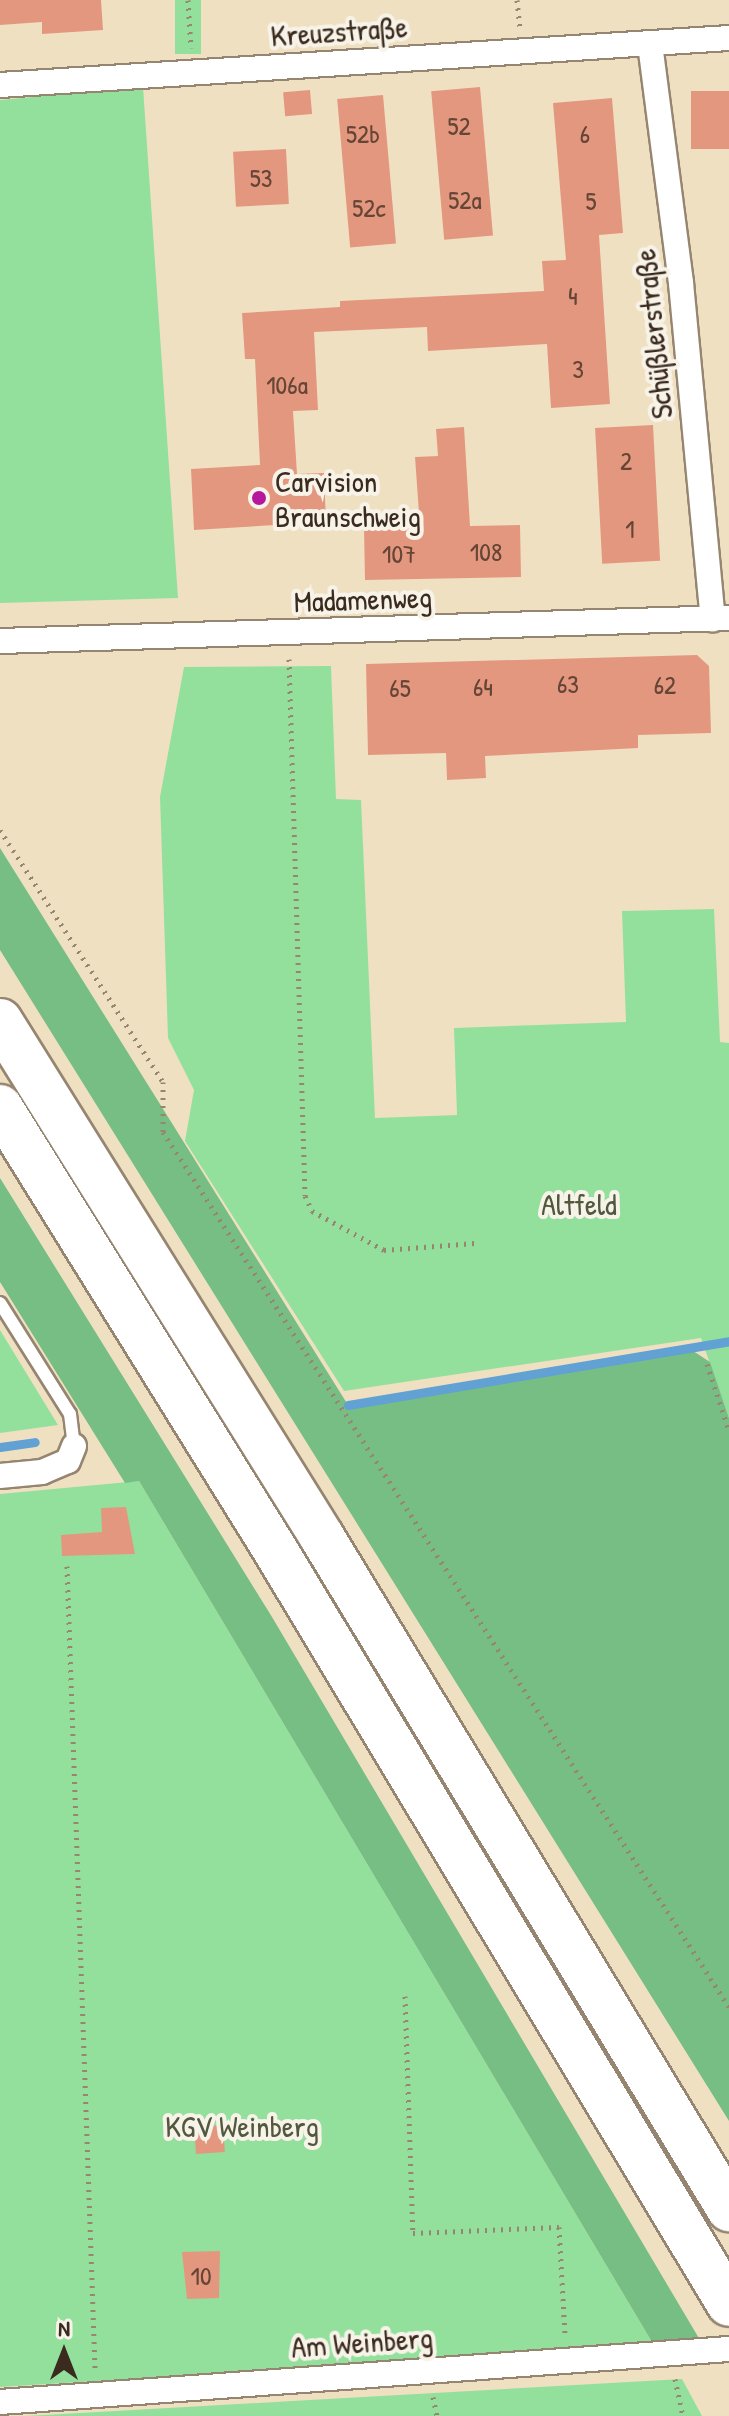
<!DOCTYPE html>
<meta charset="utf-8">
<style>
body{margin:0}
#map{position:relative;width:729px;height:2416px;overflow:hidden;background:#f0e0c2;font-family:"Patrick Hand",sans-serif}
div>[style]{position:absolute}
.green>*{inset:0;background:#93e09d;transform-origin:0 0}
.forest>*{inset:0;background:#76be84}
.stream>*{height:9px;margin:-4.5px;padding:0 4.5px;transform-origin:4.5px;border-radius:4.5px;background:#62a1d4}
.building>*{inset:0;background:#e4977f;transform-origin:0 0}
.path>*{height:5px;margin-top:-2.5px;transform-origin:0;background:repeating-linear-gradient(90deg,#968570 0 2px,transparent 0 8px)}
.roads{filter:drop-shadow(2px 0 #968570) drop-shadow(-2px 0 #968570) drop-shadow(0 2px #968570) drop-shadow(0 -2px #968570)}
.lane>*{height:12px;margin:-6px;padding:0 6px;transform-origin:6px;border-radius:6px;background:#fff}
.street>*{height:24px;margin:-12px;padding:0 12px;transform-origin:12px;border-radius:12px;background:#fff}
.highway>*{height:44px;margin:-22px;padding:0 22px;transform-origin:22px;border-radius:22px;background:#fff}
.dots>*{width:22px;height:22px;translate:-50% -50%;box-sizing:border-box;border:4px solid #f7f3e8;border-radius:50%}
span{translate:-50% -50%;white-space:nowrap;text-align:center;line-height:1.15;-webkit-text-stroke:8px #f7f3e8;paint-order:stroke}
.number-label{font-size:26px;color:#654536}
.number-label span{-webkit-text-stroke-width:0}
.street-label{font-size:30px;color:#3b2a1e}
.poi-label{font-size:30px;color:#3b2a1e}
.left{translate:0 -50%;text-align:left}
.park-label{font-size:30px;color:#51583e}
.north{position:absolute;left:24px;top:2312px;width:80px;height:80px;-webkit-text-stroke:6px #f7f3e8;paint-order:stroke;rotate:0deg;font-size:22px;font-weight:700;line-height:32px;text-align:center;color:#3b2a1e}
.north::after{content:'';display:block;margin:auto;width:28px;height:36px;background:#3b2a1e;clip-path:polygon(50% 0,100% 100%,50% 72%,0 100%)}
</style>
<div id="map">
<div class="green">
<i style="left:175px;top:0;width:26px;height:54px"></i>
<i style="clip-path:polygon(143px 87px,178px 598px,0 603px,0 100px)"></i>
<i style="clip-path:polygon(331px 666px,336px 799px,361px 800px,375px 1118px,457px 1115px,454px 1028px,626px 1022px,622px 911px,714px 909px,720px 1042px,729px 1043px,729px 1418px,701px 1338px,344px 1391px,185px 1141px,194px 1090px,168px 1038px,160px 797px,184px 667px)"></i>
<i style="clip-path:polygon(0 1330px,58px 1425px,0 1433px)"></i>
<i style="clip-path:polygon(139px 1481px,655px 2347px,0 2387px,0 1494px)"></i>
<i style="clip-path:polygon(682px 2379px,702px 2416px,27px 2416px,292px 2401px)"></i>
</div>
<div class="forest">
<i style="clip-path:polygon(0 848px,348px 1405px,687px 1347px,710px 1362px,729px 1418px,729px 2121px,0 950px)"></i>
<i style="clip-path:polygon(0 1178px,272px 1617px,700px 2340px,655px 2347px,139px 1481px,125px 1483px,0 1282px)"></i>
</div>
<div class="stream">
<i style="left:348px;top:1405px;width:386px;rotate:-9.5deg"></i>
<i style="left:0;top:1447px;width:35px;rotate:-8deg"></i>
</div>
<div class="building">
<i style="clip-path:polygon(0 0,101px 0,103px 30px,42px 34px,42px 22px,0 25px)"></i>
<i style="left:480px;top:87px;width:149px;height:49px;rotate:85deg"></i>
<i style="left:310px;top:90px;width:24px;height:27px;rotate:85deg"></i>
<i style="left:729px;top:91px;width:58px;height:38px;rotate:90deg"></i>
<i style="left:383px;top:95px;width:149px;height:46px;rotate:85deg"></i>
<i style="clip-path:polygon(612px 98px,623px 233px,599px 235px,610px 404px,551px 408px,547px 344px,428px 351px,427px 327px,314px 332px,318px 410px,293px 411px,297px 474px,324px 473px,326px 522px,194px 530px,191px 469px,260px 465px,255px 359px,245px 359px,242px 313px,340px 307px,340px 301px,544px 291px,542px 261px,566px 260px,553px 103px)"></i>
<i style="left:286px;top:149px;width:55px;height:53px;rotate:87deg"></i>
<i style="left:653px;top:425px;width:136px;height:58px;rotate:87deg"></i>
<i style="clip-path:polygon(464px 427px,470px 526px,520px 525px,521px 577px,365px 580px,364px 528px,420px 527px,415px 457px,438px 456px,436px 429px)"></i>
<i style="clip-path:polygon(697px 655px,709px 666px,711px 733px,638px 735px,638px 748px,485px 756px,486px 778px,447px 780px,446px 753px,368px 755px,366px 664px)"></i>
<i style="clip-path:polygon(126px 1507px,135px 1554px,62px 1556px,61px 1535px,102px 1532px,101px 1508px)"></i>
<i style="left:223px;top:2125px;width:27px;height:29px;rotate:86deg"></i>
<i style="clip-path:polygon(220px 2251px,219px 2298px,187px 2299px,182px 2252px)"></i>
</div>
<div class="path">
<i style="left:188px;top:0;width:48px;rotate:86.4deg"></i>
<i style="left:517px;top:0;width:27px;rotate:84deg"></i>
<i style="left:289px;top:659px;width:537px;rotate:88.29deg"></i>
<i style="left:305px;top:1196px;width:17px;rotate:65deg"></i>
<i style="left:312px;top:1211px;width:82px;rotate:28.4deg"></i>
<i style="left:384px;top:1250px;width:91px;rotate:-4.4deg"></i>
<i style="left:0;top:830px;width:300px;rotate:57.1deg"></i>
<i style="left:163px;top:1082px;width:50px;rotate:90deg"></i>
<i style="left:163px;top:1132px;width:1042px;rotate:57.1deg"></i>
<i style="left:707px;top:1364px;width:71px;rotate:71.8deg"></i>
<i style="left:67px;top:1566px;width:803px;rotate:88deg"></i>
<i style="left:405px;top:1996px;width:237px;rotate:88.1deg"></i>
<i style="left:413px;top:2233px;width:146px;rotate:-2.4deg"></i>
<i style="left:559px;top:2227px;width:107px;rotate:86.8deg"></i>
<i style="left:675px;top:2379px;width:38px;rotate:78deg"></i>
<i style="left:433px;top:2397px;width:19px;rotate:78deg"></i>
</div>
<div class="roads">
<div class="lane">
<i style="left:0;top:1303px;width:131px;rotate:57.8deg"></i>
<i style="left:70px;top:1414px;width:32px;rotate:83deg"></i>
</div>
<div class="street">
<i style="left:650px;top:44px;width:241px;rotate:82.6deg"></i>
<i style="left:681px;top:283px;width:338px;rotate:84.6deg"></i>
<i style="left:0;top:85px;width:731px;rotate:-3.69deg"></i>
<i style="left:0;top:641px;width:729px;rotate:-1.81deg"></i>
<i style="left:0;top:1476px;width:42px;rotate:-5.4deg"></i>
<i style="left:42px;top:1472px;width:28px;rotate:-23deg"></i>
<i style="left:68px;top:1461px;width:16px;rotate:-68deg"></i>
<i style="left:0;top:2402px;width:731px;rotate:-4.16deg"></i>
</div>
<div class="highway">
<i style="left:0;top:1021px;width:608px;rotate:58.03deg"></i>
<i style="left:322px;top:1537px;width:786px;rotate:58.8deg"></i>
<i style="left:0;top:1107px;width:519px;rotate:58.15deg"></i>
<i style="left:274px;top:1548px;width:882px;rotate:58.96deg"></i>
</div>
</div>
<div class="dots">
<i style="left:259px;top:498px;background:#b5179e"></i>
</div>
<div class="number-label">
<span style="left:459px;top:126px">52</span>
<span style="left:363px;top:134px">52b</span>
<span style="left:585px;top:134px">6</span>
<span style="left:261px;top:178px">53</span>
<span style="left:465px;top:200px">52a</span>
<span style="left:591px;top:201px">5</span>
<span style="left:369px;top:208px">52c</span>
<span style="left:573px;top:296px">4</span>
<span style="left:578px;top:369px">3</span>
<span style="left:287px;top:385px">106a</span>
<span style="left:626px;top:461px">2</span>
<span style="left:630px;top:529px">1</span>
<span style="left:486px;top:552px">108</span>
<span style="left:399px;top:554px">107</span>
<span style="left:568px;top:684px">63</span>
<span style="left:665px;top:685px">62</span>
<span style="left:483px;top:687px">64</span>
<span style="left:400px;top:688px">65</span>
<span style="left:201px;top:2276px">10</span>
</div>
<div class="street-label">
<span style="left:339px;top:31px;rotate:-4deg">Kreuzstraße</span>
<span style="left:653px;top:334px;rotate:-96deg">Schüßlerstraße</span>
<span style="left:363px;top:599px;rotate:-2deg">Madamenweg</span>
<span style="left:362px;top:2342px;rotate:-4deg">Am Weinberg</span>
</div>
<div class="poi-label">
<span class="left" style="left:275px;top:498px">Carvision<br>Braunschweig</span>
</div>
<div class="park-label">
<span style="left:579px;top:1204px">Altfeld</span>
<span style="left:242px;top:2126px">KGV Weinberg</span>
</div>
<div class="north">N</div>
</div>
